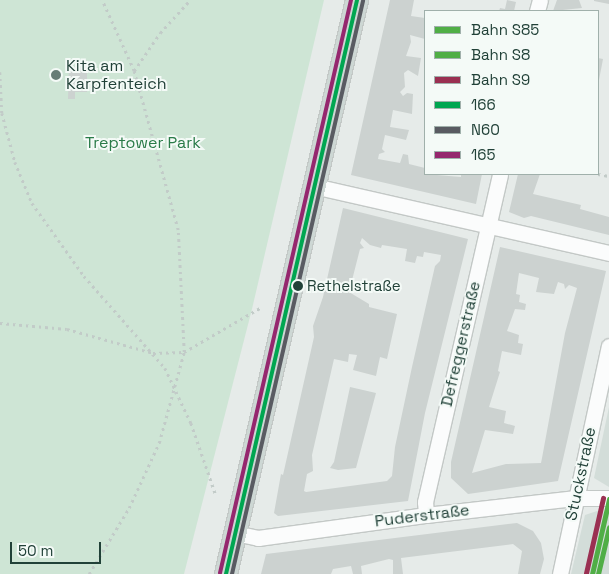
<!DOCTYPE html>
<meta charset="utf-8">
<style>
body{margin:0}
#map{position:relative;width:609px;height:574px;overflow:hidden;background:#e6ebe9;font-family:"Space Grotesk",sans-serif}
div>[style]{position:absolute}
.built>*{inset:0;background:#d3ddd9}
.green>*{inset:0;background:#cee5d5}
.building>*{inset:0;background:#ccd2d0}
.path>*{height:2.5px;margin-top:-1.25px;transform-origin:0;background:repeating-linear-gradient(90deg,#c2cbc8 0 2.5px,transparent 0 6.5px)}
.roads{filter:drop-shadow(1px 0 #c3c8c6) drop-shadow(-1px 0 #c3c8c6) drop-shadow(0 1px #c3c8c6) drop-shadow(0 -1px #c3c8c6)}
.street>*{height:15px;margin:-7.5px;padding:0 7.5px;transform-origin:7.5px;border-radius:7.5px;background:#fbfcfc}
.primary>*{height:22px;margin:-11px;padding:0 11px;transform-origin:11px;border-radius:11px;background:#cdd7d4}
.bus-1>*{height:4px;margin:-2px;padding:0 2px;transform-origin:2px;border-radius:2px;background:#00a651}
.bus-2>*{height:4px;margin:-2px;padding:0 2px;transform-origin:2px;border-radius:2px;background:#595b62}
.bus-3>*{height:4px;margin:-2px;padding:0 2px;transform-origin:2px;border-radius:2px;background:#95276e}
.rail-1>*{height:5px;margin:-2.5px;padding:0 2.5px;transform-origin:2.5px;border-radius:2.5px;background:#50ae46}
.rail-2>*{height:5px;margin:-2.5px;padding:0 2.5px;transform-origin:2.5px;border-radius:2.5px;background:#50ae46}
.rail-3>*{height:5px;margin:-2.5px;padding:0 2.5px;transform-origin:2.5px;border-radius:2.5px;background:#9a3052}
.dots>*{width:14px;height:14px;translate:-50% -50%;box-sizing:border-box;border:2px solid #f4faf7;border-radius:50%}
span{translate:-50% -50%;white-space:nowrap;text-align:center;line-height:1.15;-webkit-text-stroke:4px #f4faf7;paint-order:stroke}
.bus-label{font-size:15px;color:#214138}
.left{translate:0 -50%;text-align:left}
.poi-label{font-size:16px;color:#214138}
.park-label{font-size:16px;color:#297b48}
.street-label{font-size:16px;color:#214138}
.legend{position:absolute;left:424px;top:10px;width:175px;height:165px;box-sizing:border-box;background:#f4faf7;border:1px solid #a0b0ab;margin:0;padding:6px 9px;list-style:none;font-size:15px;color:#214138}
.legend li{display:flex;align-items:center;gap:10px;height:25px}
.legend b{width:25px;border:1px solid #a0b0ab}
.scale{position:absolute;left:10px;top:542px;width:91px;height:22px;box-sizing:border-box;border:2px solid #214138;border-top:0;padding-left:6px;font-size:15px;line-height:18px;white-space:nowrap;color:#214138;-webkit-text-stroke:4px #f4faf7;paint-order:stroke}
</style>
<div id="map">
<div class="built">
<i style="clip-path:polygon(609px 407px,609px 487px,594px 478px)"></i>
<i style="clip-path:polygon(597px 511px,609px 512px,609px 574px,571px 574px,585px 515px)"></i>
</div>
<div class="green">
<i style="clip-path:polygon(0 0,324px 0,252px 309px,184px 574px,0 574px)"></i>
</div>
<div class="building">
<i style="clip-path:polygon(390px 0,414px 0,411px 16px,425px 18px,425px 39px,410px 35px,411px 42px,406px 56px,421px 58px,418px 76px,408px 70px,404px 73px,405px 87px,400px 92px,403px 96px,407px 93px,413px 94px,412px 114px,393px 110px,390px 127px,409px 130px,406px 140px,385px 135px,382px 149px,385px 152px,379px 154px,378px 159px,400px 163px,403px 154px,408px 155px,409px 164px,425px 168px,425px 174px,461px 177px,461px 174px,482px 174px,476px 204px,351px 175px)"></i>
<i style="clip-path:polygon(507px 0,516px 2px,514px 11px,499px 11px,500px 8px,505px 9px)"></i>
<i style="clip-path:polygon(557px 0,579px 0,582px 8px,553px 11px)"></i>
<i style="clip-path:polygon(609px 0,609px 4px,594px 1px,594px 0)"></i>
<i style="clip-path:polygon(598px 58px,603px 59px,599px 80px,598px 80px)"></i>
<i style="clip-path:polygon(69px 67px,87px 68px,87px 92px,75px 92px,75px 99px,68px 99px)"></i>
<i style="clip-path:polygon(518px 174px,540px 174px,533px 194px,581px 205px,580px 209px,609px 217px,609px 235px,531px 216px,524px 218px,509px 212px)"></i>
<i style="clip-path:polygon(evenodd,343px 208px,468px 239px,425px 413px,408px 501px,278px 516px,274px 513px,281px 474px,283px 475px,314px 337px,313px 326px,323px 297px,343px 208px,362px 238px,370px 245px,381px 248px,382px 245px,407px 249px,405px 261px,415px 263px,417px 256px,423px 257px,424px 252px,441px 255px,440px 261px,435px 266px,412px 367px,395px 447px,392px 476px,387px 481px,306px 492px,304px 491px,307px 474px,313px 471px,312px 455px,334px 359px,348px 362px,349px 354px,357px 355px,353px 370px,376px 376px,380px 357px,387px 359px,397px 314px,369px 307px,369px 304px,349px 292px,360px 249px,364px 248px,360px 243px,362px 238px)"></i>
<i style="clip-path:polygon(evenodd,500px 247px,606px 271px,558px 481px,468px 494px,451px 478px,451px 462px,500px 247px,519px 273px,539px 278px,536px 292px,554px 294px,558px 282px,564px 284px,565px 289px,569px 285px,577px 288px,565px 333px,542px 458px,541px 463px,506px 464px,472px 473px,485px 430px,513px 434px,515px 426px,504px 423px,506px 411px,489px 407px,500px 372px,498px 371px,502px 351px,521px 355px,523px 344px,518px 343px,519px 335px,507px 331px,515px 309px,525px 310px,526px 304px,519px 302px,520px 295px,516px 294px,519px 273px)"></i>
<i style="clip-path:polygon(350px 387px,376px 393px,356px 468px,338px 470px,330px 468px,334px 462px)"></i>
<i style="clip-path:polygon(517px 523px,533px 531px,541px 543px,544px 559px,540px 574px,518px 574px,522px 551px,513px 544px,401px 558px,403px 574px,393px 574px,393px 560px,389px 559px,361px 566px,362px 574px,353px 574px,351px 566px,333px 569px,331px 574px,261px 574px,266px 554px)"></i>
</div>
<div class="path">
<i style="left:134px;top:71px;width:46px;rotate:-55.6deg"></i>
<i style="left:160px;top:33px;width:45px;rotate:-47.7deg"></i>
<i style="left:0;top:72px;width:41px;rotate:87.2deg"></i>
<i style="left:2px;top:113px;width:51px;rotate:75.1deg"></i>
<i style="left:15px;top:162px;width:44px;rotate:67.5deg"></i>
<i style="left:32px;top:203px;width:90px;rotate:54.5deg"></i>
<i style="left:84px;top:276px;width:123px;rotate:48.6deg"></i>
<i style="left:165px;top:368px;width:61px;rotate:64.7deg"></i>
<i style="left:191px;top:423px;width:76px;rotate:70.9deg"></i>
<i style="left:598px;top:174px;width:11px;rotate:10deg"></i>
<i style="left:0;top:323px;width:67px;rotate:5.1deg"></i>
<i style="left:67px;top:329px;width:89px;rotate:15.6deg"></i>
<i style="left:153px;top:353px;width:31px;rotate:-2deg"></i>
<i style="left:184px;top:352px;width:88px;rotate:-30.1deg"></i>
<i style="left:89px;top:574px;width:77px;rotate:-58.8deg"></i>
<i style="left:129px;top:508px;width:72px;rotate:-65.2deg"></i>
<i style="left:159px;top:443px;width:94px;rotate:-74.6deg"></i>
<i style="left:184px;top:352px;width:122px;rotate:-92.8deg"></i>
<i style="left:178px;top:230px;width:165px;rotate:-105.5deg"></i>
<i style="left:134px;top:71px;width:78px;rotate:-114.3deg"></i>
</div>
<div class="roads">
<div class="street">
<i style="left:537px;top:11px;width:11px;rotate:-75deg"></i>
<i style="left:314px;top:186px;width:303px;rotate:12.8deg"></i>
<i style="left:426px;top:515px;width:13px;rotate:-94deg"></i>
<i style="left:425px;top:502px;width:336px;rotate:-77.1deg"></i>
<i style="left:235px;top:533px;width:24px;rotate:12deg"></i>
<i style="left:258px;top:538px;width:170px;rotate:-7.8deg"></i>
<i style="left:426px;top:515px;width:151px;rotate:-6.5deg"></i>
<i style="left:576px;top:498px;width:33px"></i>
<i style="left:560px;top:574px;width:233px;rotate:-77.9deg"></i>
</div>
<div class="primary">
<i style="left:226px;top:574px;width:589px;rotate:-77.14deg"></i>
</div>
</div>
<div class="bus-1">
<i style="left:226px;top:574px;width:589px;rotate:-77.14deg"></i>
</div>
<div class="bus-2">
<i style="left:232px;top:574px;width:588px;rotate:-77.12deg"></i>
</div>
<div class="bus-3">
<i style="left:220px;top:573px;width:588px;rotate:-77.12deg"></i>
</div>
<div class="rail-1">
<i style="left:592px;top:574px;width:77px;rotate:-77.2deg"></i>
</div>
<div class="rail-2">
<i style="left:598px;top:574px;width:48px;rotate:-76.8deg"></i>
</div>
<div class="rail-3">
<i style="left:586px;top:573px;width:77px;rotate:-77.2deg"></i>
</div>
<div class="dots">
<i style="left:56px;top:75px;background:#667c76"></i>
<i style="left:298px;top:286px;background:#214138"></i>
</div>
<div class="bus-label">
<span class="left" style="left:307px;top:286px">Rethelstraße</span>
</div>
<div class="poi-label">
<span class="left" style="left:66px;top:75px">Kita am<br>Karpfenteich</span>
</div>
<div class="park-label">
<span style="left:143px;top:143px">Treptower Park</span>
</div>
<div class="street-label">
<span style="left:461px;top:344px;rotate:-77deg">Defreggerstraße</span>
<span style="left:581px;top:474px;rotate:-78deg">Stuckstraße</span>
<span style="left:422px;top:516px;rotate:-7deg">Puderstraße</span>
</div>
<ul class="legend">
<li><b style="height:6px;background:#50ae46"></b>Bahn S85</li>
<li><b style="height:6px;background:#50ae46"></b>Bahn S8</li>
<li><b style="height:6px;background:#9a3052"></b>Bahn S9</li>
<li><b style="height:6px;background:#00a651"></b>166</li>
<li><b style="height:6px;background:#595b62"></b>N60</li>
<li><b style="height:6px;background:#95276e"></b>165</li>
</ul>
<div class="scale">50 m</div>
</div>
